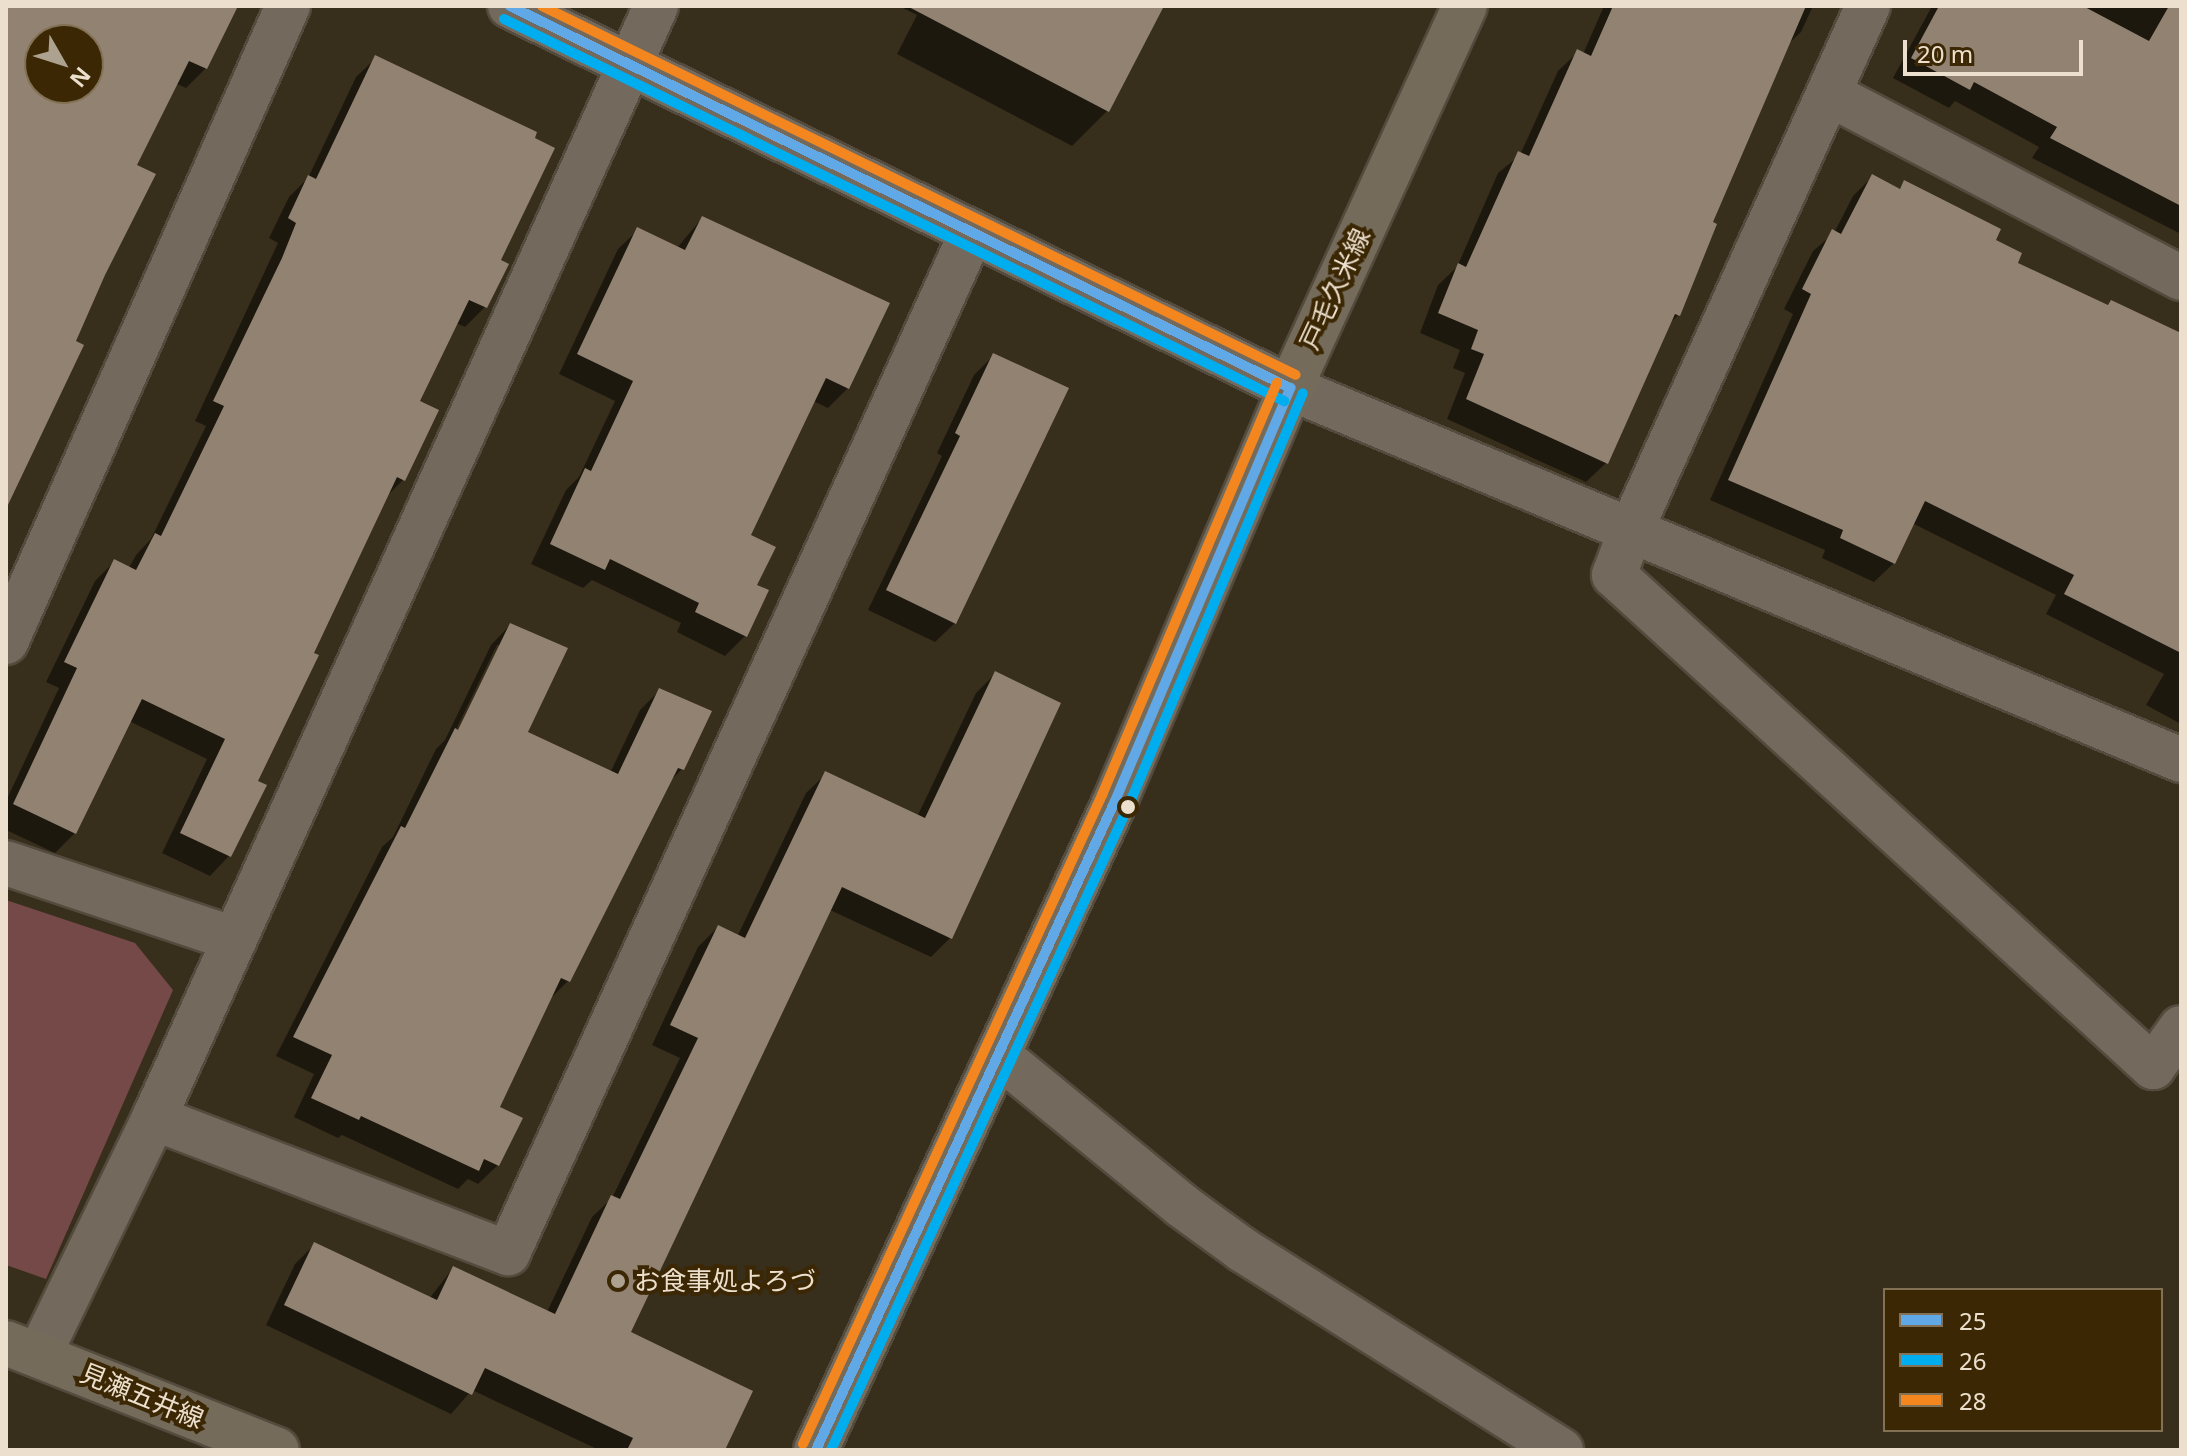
<!DOCTYPE html>
<meta charset="utf-8">
<style>
body{margin:0}
#map{position:relative;width:2187px;height:1456px;overflow:hidden;background:#382e1c;font-family:"Noto Sans","Noto Sans JP",sans-serif}
div>[style]{position:absolute}
.green>*{inset:0;background:#764949}
.shadow>*{inset:0;background:#0007}
.building>*{inset:0;background:#928272}
.roads{filter:drop-shadow(2px 0 #534b3d) drop-shadow(-2px 0 #534b3d) drop-shadow(0 2px #534b3d) drop-shadow(0 -2px #534b3d)}
.minor>*{height:44px;margin:-22px;padding:0 22px;transform-origin:22px;border-radius:22px;background:#736a5d}
.major>*{height:44px;margin:-22px;padding:0 22px;transform-origin:22px;border-radius:22px;background:#756b5b}
.bus-1>*{height:10px;margin:-5px;padding:0 5px;transform-origin:5px;border-radius:5px;background:#60a8e6}
.bus-2>*{height:10px;margin:-5px;padding:0 5px;transform-origin:5px;border-radius:5px;background:#00aeef}
.bus-3>*{height:10px;margin:-5px;padding:0 5px;transform-origin:5px;border-radius:5px;background:#f48620}
.dots>*{width:22px;height:22px;translate:-50% -50%;box-sizing:border-box;border:4px solid #3b2703;border-radius:50%}
span{translate:-50% -50%;white-space:nowrap;text-align:center;line-height:1.15;-webkit-text-stroke:8px #3b2703;paint-order:stroke}
.street-label{font-size:26px;color:#ecdfcd}
.poi-label{font-size:26px;color:#ecdfcd}
.left{translate:0 -50%;text-align:left}
.frame{position:absolute;inset:0;border:8px solid #ecdfcd;pointer-events:none}
.legend{position:absolute;left:1883px;top:1288px;width:280px;height:144px;box-sizing:border-box;background:#3b2703;border:2px solid #827154;margin:0;padding:10px 14px;list-style:none;font-size:24px;color:#ecdfcd}
.legend li{display:flex;align-items:center;gap:16px;height:40px}
.legend b{width:40px;border:2px solid #827154}
.north{position:absolute;left:24px;top:24px;width:80px;height:80px;box-sizing:border-box;background:#3b2703;border:2px solid #827154;border-radius:50%;rotate:129deg;font-size:22px;font-weight:700;line-height:32px;text-align:center;color:#ecdfcd}
.north::after{content:'';display:block;margin:auto;width:28px;height:36px;background:#ada18f;clip-path:polygon(50% 0,100% 100%,50% 72%,0 100%)}
.scale{position:absolute;left:1903px;top:40px;width:180px;height:36px;box-sizing:border-box;border:4px solid #ecdfcd;border-top:0;padding-left:10px;font-size:24px;line-height:28px;white-space:nowrap;color:#ecdfcd;-webkit-text-stroke:6px #3b2703;paint-order:stroke}
</style>
<div id="map">
<div class="green">
<i style="clip-path:polygon(6px 900px,135px 943px,173px 990px,46px 1279px,6px 1265px)"></i>
</div>
<div class="shadow">
<i style="clip-path:polygon(evenodd,6px 6px,236px 6px,206px 68px,186px 88px,175px 83px,134px 166px,103px 274px,6px 487px,6px 6px,40px 40px,88px 40px,88px 88px,40px 88px,40px 40px)"></i>
<i style="clip-path:polygon(899px 6px,1162px 6px,1107px 111px,1072px 146px,897px 54px,917px 15px)"></i>
<i style="clip-path:polygon(1604px 6px,1813px 6px,1801px 32px,1786px 46px,1710px 223px,1678px 315px,1667px 326px,1606px 463px,1586px 482px,1447px 419px,1465px 373px,1453px 368px,1460px 350px,1420px 333px,1438px 285px,1457px 267px,1498px 173px,1520px 155px,1558px 71px,1578px 52px,1583px 54px)"></i>
<i style="clip-path:polygon(1932px 6px,2181px 6px,2181px 234px,2032px 158px,2039px 147px,1955px 101px,1949px 108px,1893px 78px)"></i>
<i style="clip-path:polygon(376px 58px,499px 261px,506px 265px,485px 307px,465px 327px,456px 323px,418px 402px,403px 480px,386px 497px,312px 654px,255px 782px,229px 856px,210px 876px,162px 853px,207px 759px,129px 721px,75px 833px,55px 853px,6px 830px,6px 801px,59px 688px,46px 682px,95px 581px,114px 562px,129px 568px,136px 555px,151px 539px,206px 426px,195px 421px,278px 243px,269px 238px,289px 197px,308px 178px,356px 77px)"></i>
<i style="clip-path:polygon(1873px 176px,1898px 190px,1905px 183px,1993px 241px,2015px 264px,2108px 305px,2181px 344px,2181px 724px,2146px 705px,2164px 674px,2046px 614px,2056px 595px,1912px 523px,1894px 563px,1874px 582px,1822px 558px,1825px 550px,1710px 500px,1793px 314px,1784px 309px,1813px 251px,1834px 233px,1853px 196px)"></i>
<i style="clip-path:polygon(702px 218px,848px 388px,828px 408px,813px 401px,748px 536px,755px 586px,745px 636px,725px 656px,677px 632px,681px 623px,592px 580px,583px 588px,531px 564px,566px 490px,579px 477px,615px 401px,559px 374px,618px 249px,638px 230px,677px 248px)"></i>
<i style="clip-path:polygon(994px 355px,955px 623px,935px 642px,868px 610px,942px 456px,937px 453px,974px 375px)"></i>
<i style="clip-path:polygon(evenodd,510px 625px,525px 733px,610px 773px,640px 710px,659px 691px,682px 769px,668px 783px,568px 981px,549px 1000px,497px 1108px,498px 1165px,478px 1184px,468px 1179px,458px 1189px,342px 1135px,338px 1138px,294px 1117px,314px 1074px,276px 1056px,382px 847px,393px 837px,436px 749px,445px 740px,491px 645px,510px 625px,497px 645px,501px 645px,456px 739px,452px 738px,497px 645px)"></i>
<i style="clip-path:polygon(995px 674px,950px 938px,931px 957px,830px 910px,629px 1333px,722px 1450px,599px 1450px,472px 1390px,451px 1414px,266px 1325px,295px 1264px,315px 1244px,429px 1299px,453px 1268px,547px 1312px,592px 1217px,612px 1198px,680px 1058px,652px 1045px,698px 947px,718px 927px,737px 937px,806px 793px,826px 774px,917px 817px,976px 693px)"></i>
</div>
<div class="building">
<i style="clip-path:polygon(evenodd,6px 6px,238px 6px,207px 69px,189px 61px,137px 165px,156px 174px,105px 275px,76px 341px,84px 345px,6px 509px,6px 6px,40px 40px,88px 40px,88px 88px,40px 88px,40px 40px)"></i>
<i style="clip-path:polygon(907px 6px,1164px 6px,1109px 112px)"></i>
<i style="clip-path:polygon(1613px 6px,1806px 6px,1713px 222px,1717px 224px,1680px 316px,1675px 314px,1608px 464px,1466px 399px,1484px 354px,1471px 349px,1478px 330px,1438px 313px,1458px 263px,1466px 267px,1518px 151px,1529px 156px,1577px 49px,1591px 56px)"></i>
<i style="clip-path:polygon(1939px 6px,2083px 6px,2149px 41px,2169px 6px,2181px 6px,2181px 206px,2050px 138px,2057px 127px,1974px 82px,1970px 90px,1911px 58px)"></i>
<i style="clip-path:polygon(375px 55px,537px 132px,535px 138px,555px 148px,501px 260px,509px 264px,487px 308px,469px 300px,420px 401px,439px 410px,405px 481px,397px 477px,314px 653px,319px 655px,258px 781px,267px 785px,231px 857px,180px 833px,225px 739px,142px 699px,76px 834px,13px 804px,77px 668px,64px 662px,114px 559px,136px 570px,155px 533px,161px 536px,224px 406px,213px 401px,282px 258px,296px 223px,288px 218px,308px 175px,316px 179px)"></i>
<i style="clip-path:polygon(1872px 174px,1900px 189px,1904px 180px,2001px 229px,1996px 240px,2022px 253px,2018px 263px,2108px 305px,2111px 300px,2181px 333px,2181px 653px,2064px 594px,2074px 575px,1925px 501px,1895px 564px,1840px 538px,1843px 530px,1728px 480px,1811px 294px,1802px 289px,1832px 229px,1841px 234px)"></i>
<i style="clip-path:polygon(702px 216px,890px 303px,849px 389px,826px 378px,751px 535px,776px 547px,757px 585px,769px 590px,747px 637px,695px 612px,699px 603px,610px 559px,605px 570px,550px 544px,585px 468px,591px 471px,633px 381px,577px 354px,637px 227px,685px 250px)"></i>
<i style="clip-path:polygon(993px 353px,1069px 388px,956px 624px,886px 590px,960px 436px,955px 433px)"></i>
<i style="clip-path:polygon(510px 623px,568px 648px,528px 732px,618px 774px,659px 688px,712px 711px,684px 770px,678px 768px,570px 982px,561px 978px,500px 1107px,523px 1118px,499px 1166px,484px 1159px,479px 1171px,361px 1116px,359px 1120px,311px 1098px,332px 1055px,293px 1037px,401px 826px,405px 828px,455px 728px,458px 730px)"></i>
<i style="clip-path:polygon(995px 671px,1061px 703px,952px 939px,842px 887px,631px 1332px,753px 1391px,725px 1450px,627px 1450px,633px 1438px,485px 1368px,472px 1395px,284px 1305px,314px 1242px,437px 1300px,453px 1266px,555px 1314px,611px 1195px,620px 1199px,698px 1038px,670px 1025px,718px 925px,745px 938px,825px 771px,925px 818px)"></i>
</div>
<div class="roads">
<div class="minor">
<i style="left:510px;top:6px;width:869px;rotate:26.09deg"></i>
<i style="left:1290px;top:388px;width:966px;rotate:22.66deg"></i>
<i style="left:1868px;top:6px;width:575px;rotate:114.34deg"></i>
<i style="left:1631px;top:530px;width:48px;rotate:110.7deg"></i>
<i style="left:1614px;top:575px;width:730px;rotate:42.39deg"></i>
<i style="left:2153px;top:1067px;width:48px;rotate:-54.3deg"></i>
<i style="left:1829px;top:94px;width:397px;rotate:27.6deg"></i>
<i style="left:6px;top:642px;width:696px;rotate:-66.09deg"></i>
<i style="left:6px;top:863px;width:241px;rotate:18.4deg"></i>
<i style="left:998px;top:1055px;width:237px;rotate:39.3deg"></i>
<i style="left:1181px;top:1205px;width:77px;rotate:36deg"></i>
<i style="left:1243px;top:1250px;width:376px;rotate:32.2deg"></i>
<i style="left:154px;top:1118px;width:379px;rotate:20.9deg"></i>
<i style="left:508px;top:1253px;width:1121px;rotate:-65.56deg"></i>
<i style="left:39px;top:1355px;width:263px;rotate:-64.1deg"></i>
<i style="left:154px;top:1118px;width:1220px;rotate:-65.7deg"></i>
</div>
<div class="major">
<i style="left:6px;top:1343px;width:291px;rotate:21.5deg"></i>
<i style="left:816px;top:1450px;width:715px;rotate:-65.26deg"></i>
<i style="left:1115px;top:801px;width:449px;rotate:-67deg"></i>
<i style="left:1290px;top:388px;width:420px;rotate:-65.4deg"></i>
</div>
</div>
<div class="bus-1">
<i style="left:510px;top:6px;width:869px;rotate:26.09deg"></i>
<i style="left:816px;top:1450px;width:715px;rotate:-65.26deg"></i>
<i style="left:1115px;top:801px;width:449px;rotate:-67deg"></i>
</div>
<div class="bus-2">
<i style="left:504px;top:19px;width:869px;rotate:26.09deg"></i>
<i style="left:831px;top:1450px;width:708px;rotate:-65.21deg"></i>
<i style="left:1128px;top:807px;width:449px;rotate:-67.1deg"></i>
</div>
<div class="bus-3">
<i style="left:542px;top:6px;width:839px;rotate:26.08deg"></i>
<i style="left:803px;top:1444px;width:715px;rotate:-65.26deg"></i>
<i style="left:1102px;top:795px;width:448px;rotate:-67deg"></i>
</div>
<div class="dots">
<i style="left:1128px;top:807px;background:#ecdfcd"></i>
<i style="left:618px;top:1281px;background:#ada18f"></i>
</div>
<div class="street-label">
<span style="left:1335px;top:289px;rotate:-65deg">戸毛久米線</span>
<span style="left:142px;top:1396px;rotate:22deg">見瀬五井線</span>
</div>
<div class="poi-label">
<span class="left" style="left:634px;top:1281px">お食事処よろづ</span>
</div>
<div class="frame"></div>
<ul class="legend">
<li><b style="height:10px;background:#60a8e6"></b>25</li>
<li><b style="height:10px;background:#00aeef"></b>26</li>
<li><b style="height:10px;background:#f48620"></b>28</li>
</ul>
<div class="north">N</div>
<div class="scale">20 m</div>
</div>
